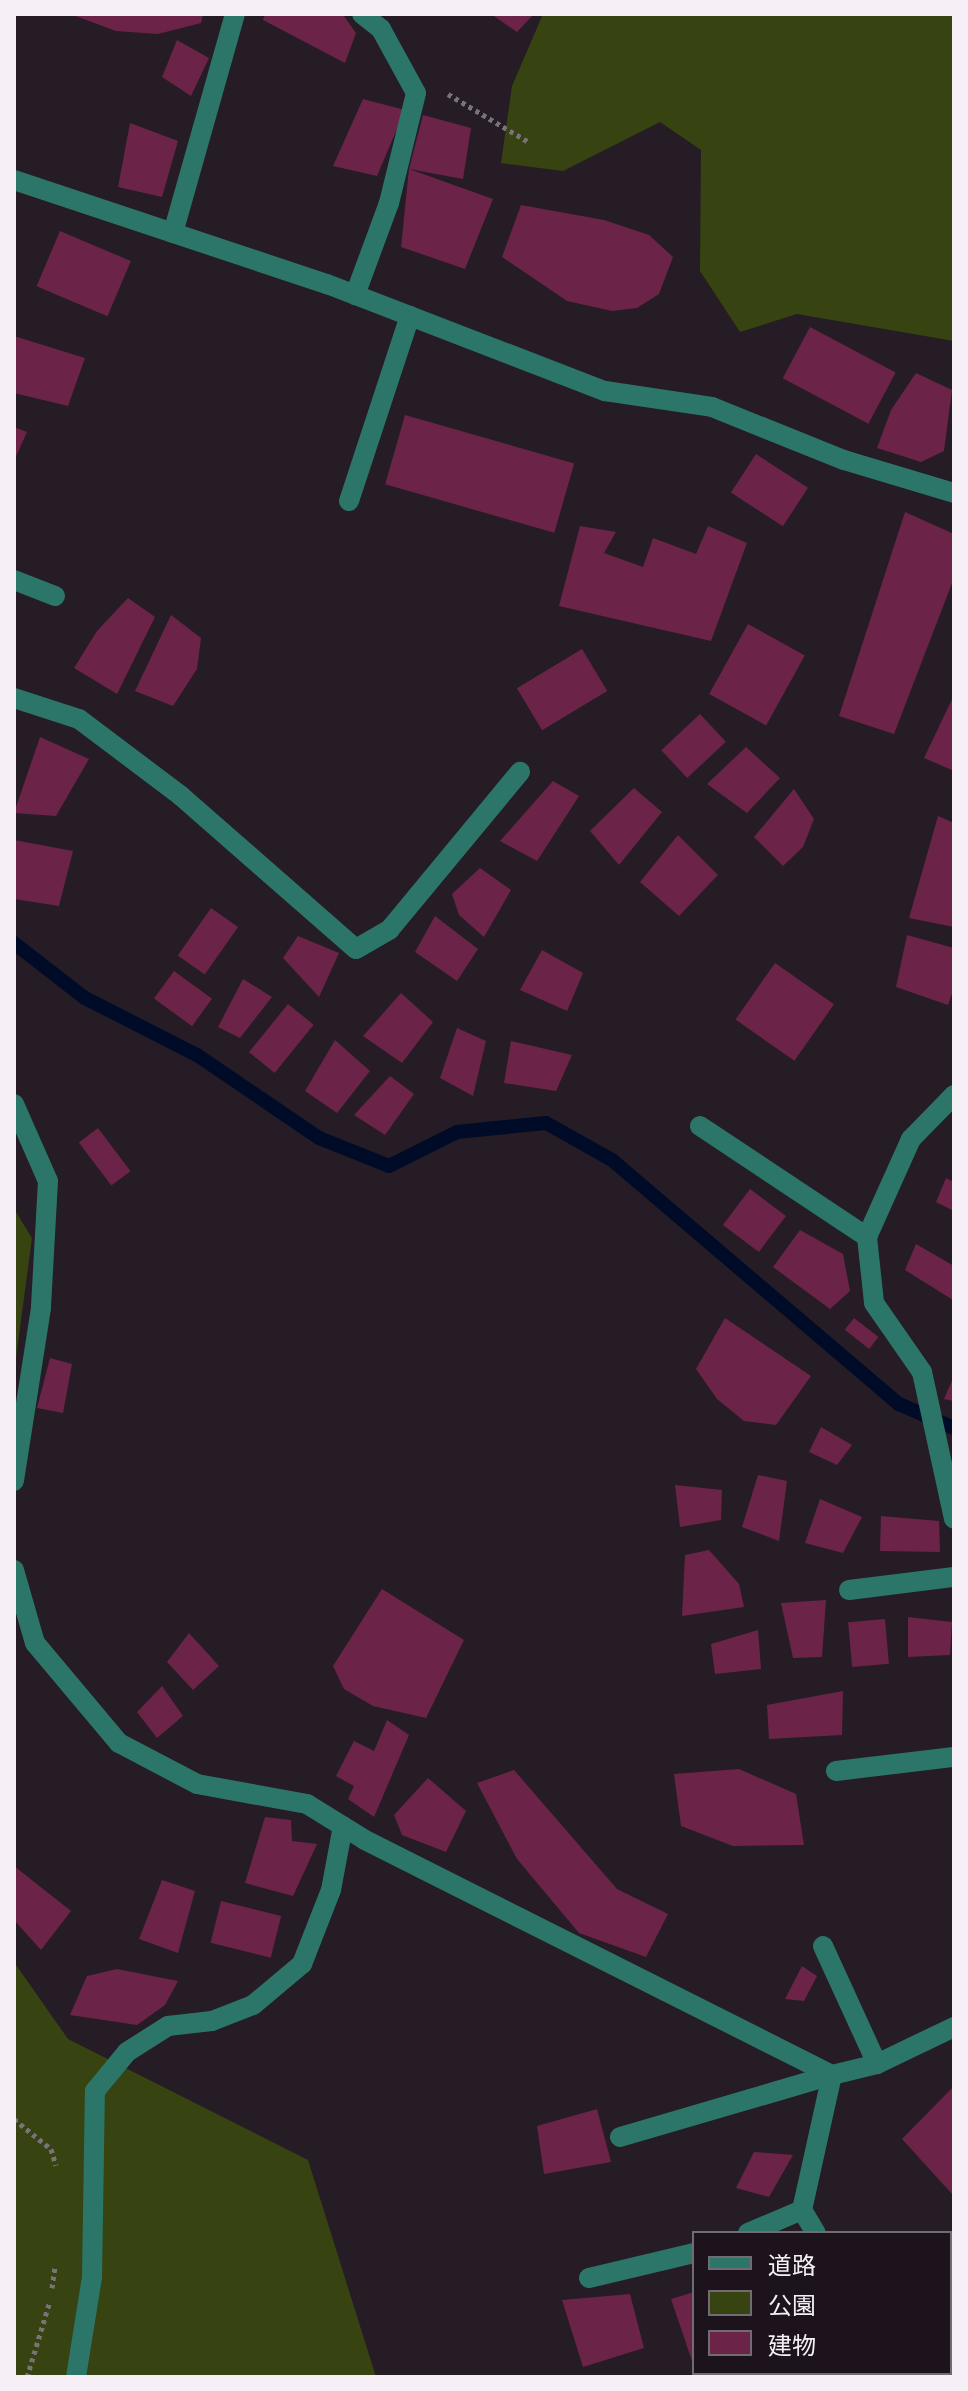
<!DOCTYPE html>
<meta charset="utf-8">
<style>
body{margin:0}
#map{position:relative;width:968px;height:2391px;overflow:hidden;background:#251c25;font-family:Montserrat,"Noto Sans JP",sans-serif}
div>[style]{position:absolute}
.green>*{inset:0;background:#374411}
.stream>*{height:14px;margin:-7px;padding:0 7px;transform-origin:7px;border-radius:7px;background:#000b28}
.building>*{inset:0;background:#6b2448;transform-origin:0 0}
.path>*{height:5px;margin-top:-2.5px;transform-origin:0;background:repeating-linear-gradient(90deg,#7a727a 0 4px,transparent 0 8px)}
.minor>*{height:20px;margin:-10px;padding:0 10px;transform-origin:10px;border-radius:10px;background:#2c7669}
span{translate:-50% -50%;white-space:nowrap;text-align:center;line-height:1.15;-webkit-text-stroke:6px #1c131c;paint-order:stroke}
.frame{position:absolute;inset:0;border:16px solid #f6eff6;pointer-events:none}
.legend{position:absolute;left:692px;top:2231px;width:260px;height:144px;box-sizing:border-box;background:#1c131c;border:2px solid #736b73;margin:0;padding:10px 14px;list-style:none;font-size:24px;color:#f6eff6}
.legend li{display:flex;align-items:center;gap:16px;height:40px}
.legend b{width:40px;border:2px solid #736b73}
</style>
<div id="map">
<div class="green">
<i style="clip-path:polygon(543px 14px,954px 14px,954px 341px,797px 314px,740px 332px,700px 271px,701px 150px,660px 122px,563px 171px,501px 163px,512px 86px)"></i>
<i style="clip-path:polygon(14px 1209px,32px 1238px,14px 1373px)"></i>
<i style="clip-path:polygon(14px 1962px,68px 2039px,308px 2160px,376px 2377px,14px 2377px)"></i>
</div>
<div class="stream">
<i style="left:14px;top:943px;width:90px;rotate:37.8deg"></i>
<i style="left:85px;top:998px;width:126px;rotate:27deg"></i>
<i style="left:197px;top:1055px;width:148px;rotate:34.2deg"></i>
<i style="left:319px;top:1138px;width:75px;rotate:21.8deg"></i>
<i style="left:389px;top:1166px;width:76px;rotate:-26.6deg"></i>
<i style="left:457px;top:1132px;width:89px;rotate:-5.8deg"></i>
<i style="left:546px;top:1123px;width:76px;rotate:29.3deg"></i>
<i style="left:612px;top:1160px;width:377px;rotate:40.4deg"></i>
<i style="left:899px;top:1404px;width:60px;rotate:23.6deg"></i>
</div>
<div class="building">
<i style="clip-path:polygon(70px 14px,203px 14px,201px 23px,158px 34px,116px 31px)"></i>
<i style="clip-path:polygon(265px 14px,344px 16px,356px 33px,345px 63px,263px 20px)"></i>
<i style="clip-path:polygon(491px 14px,534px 14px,517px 32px)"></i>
<i style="clip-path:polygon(177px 40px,209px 58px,191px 96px,162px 77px)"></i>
<i style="clip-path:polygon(363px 99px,405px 110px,377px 176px,333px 166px)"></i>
<i style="clip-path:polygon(423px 115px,471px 128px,463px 179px,409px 169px)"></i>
<i style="clip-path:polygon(130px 123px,178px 141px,162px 197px,118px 187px)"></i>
<i style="clip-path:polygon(409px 169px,493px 199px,465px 269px,401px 247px)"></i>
<i style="clip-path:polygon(521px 205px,604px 220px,649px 235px,673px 257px,659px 294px,637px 308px,612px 311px,567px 301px,502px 257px)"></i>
<i style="left:60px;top:231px;width:77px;height:60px;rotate:23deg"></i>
<i style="left:810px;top:327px;width:97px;height:58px;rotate:28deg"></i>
<i style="clip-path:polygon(14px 336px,85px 358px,68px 406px,14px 393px)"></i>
<i style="clip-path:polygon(916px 373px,952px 390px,944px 451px,921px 462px,877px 448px,891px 410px)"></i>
<i style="left:405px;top:415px;width:176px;height:72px;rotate:16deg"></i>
<i style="clip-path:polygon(14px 427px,27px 432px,14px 461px)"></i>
<i style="left:756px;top:454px;width:62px;height:46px;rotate:33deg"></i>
<i style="clip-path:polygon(905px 512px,954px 534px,954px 578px,894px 734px,839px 716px)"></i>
<i style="clip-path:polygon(580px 526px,616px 532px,604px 553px,643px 567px,653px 538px,696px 554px,708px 526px,747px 543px,711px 641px,559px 606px)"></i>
<i style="clip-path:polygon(128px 598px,155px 617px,117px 694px,74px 668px,97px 631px)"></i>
<i style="clip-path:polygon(171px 615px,201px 638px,197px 669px,173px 706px,135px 691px)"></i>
<i style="left:748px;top:624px;width:65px;height:80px;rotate:29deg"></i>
<i style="left:582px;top:649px;width:49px;height:76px;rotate:59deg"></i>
<i style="clip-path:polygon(954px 695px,954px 771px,924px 758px)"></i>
<i style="left:700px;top:714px;width:38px;height:53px;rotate:47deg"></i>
<i style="clip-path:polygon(40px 737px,89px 759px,56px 816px,14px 813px)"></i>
<i style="clip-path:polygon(746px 747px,780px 778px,747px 813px,707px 784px)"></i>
<i style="clip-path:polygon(553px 781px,579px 796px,537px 861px,500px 841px)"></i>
<i style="clip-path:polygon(634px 788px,662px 812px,619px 865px,590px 831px)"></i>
<i style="clip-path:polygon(794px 789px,814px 819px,803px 847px,783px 866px,754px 837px)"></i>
<i style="clip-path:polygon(938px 816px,954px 823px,954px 927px,909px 918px)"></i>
<i style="clip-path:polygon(678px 835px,718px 875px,679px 916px,640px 882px)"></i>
<i style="clip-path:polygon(14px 840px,73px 851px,59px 906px,14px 899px)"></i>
<i style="clip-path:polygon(480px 868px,511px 890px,484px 937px,459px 915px,452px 894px)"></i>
<i style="left:211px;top:908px;width:33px;height:58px;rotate:35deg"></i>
<i style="clip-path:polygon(435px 916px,478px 949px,457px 981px,415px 952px)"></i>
<i style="clip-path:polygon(907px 935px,954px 948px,954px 988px,948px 1005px,896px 987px)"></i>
<i style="clip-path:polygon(298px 936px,339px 953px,319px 997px,283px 958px)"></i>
<i style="clip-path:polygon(542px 950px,583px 973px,567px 1011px,520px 990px)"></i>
<i style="left:775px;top:963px;width:72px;height:69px;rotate:35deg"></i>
<i style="left:174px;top:971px;width:47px;height:34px;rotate:36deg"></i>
<i style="clip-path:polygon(243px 979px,272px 997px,240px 1038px,218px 1027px)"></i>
<i style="clip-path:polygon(401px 993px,433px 1022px,402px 1063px,363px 1036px)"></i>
<i style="left:288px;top:1004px;width:33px;height:62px;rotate:39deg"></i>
<i style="clip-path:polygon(457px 1028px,486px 1041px,473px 1096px,440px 1078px)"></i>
<i style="clip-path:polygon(335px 1040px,370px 1071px,337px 1113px,305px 1091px)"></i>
<i style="clip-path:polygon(511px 1041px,572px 1055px,556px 1091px,504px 1083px)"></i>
<i style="clip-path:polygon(390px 1076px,414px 1094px,385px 1135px,354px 1115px)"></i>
<i style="left:98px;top:1128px;width:54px;height:24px;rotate:53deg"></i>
<i style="clip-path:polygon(946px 1178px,954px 1182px,954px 1211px,936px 1202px)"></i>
<i style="left:750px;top:1189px;width:45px;height:45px;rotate:37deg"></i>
<i style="clip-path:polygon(800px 1230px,843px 1254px,850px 1291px,830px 1309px,773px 1267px)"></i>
<i style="clip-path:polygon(916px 1244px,954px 1266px,953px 1300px,905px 1270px)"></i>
<i style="clip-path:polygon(725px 1318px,811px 1376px,776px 1425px,744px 1421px,717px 1399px,696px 1369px)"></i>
<i style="left:854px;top:1318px;width:31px;height:15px;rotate:38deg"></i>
<i style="clip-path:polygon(50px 1358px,72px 1364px,63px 1413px,37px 1408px)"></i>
<i style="clip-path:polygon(954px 1376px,954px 1401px,944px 1399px)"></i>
<i style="clip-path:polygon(821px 1427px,852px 1445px,837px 1465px,809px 1452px)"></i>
<i style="clip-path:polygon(758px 1475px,787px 1481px,779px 1541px,742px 1527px)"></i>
<i style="clip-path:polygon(675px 1485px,722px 1490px,721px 1520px,680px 1527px)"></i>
<i style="clip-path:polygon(820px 1499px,862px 1517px,843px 1553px,805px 1543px)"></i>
<i style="clip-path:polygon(881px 1516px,939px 1521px,940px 1552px,880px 1551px)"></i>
<i style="clip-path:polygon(709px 1550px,739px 1584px,744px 1607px,682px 1616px,685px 1555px)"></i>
<i style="clip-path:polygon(382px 1589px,464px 1640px,426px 1718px,373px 1706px,344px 1689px,333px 1666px)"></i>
<i style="clip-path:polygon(826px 1600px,822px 1657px,793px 1658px,781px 1603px)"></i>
<i style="clip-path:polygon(908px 1617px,952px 1622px,950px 1655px,908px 1657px)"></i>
<i style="left:885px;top:1619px;width:45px;height:37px;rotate:85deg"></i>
<i style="clip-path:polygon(758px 1630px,761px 1669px,715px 1674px,711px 1644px)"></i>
<i style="clip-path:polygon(189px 1633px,219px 1666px,193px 1690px,167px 1662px)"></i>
<i style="clip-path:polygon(162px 1686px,183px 1716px,157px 1738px,137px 1712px)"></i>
<i style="clip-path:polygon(843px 1691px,842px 1735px,769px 1739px,767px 1705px)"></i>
<i style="clip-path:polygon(387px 1720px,409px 1735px,374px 1817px,348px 1799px,354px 1786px,336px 1776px,354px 1741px,374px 1751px)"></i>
<i style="clip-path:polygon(739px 1769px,796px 1794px,804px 1845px,733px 1846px,681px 1826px,674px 1774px)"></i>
<i style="clip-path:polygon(514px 1770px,617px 1889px,668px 1914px,646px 1957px,579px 1933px,517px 1859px,477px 1783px)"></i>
<i style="clip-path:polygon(428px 1778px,466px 1811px,446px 1852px,402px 1835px,394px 1815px)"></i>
<i style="clip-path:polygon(265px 1817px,291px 1820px,292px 1841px,317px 1844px,293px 1896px,245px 1883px)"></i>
<i style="clip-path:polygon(14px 1866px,71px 1911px,41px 1950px,14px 1920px)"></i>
<i style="clip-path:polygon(162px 1880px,195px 1891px,178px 1953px,139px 1939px)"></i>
<i style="left:221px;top:1901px;width:62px;height:43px;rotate:14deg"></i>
<i style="clip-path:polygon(802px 1966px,817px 1976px,804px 2001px,785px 1999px)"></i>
<i style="clip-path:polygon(117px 1969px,178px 1981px,165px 2005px,137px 2025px,70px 2015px,87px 1976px)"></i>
<i style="clip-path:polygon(954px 2086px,954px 2193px,952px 2194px,902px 2139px)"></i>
<i style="clip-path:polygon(597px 2109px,611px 2162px,544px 2174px,537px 2126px)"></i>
<i style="clip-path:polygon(754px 2152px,793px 2155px,769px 2197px,736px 2188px)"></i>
<i style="clip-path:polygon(694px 2292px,694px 2364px,693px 2364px,671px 2299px)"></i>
<i style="clip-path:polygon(630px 2294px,644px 2348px,583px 2367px,562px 2300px)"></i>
</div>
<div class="path">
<i style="left:448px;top:94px;width:94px;rotate:30.7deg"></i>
<i style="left:14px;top:2119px;width:48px;rotate:39deg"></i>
<i style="left:51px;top:2149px;width:17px;rotate:73deg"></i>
<i style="left:52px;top:2288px;width:22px;rotate:-82deg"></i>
<i style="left:27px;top:2377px;width:79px;rotate:-73.2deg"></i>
</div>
<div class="minor">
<i style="left:14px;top:180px;width:330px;rotate:18.4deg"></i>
<i style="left:327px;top:284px;width:298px;rotate:21.1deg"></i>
<i style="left:605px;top:391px;width:108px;rotate:8.5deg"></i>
<i style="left:712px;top:407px;width:142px;rotate:21.9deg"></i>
<i style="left:844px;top:460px;width:115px;rotate:16.7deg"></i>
<i style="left:173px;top:233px;width:228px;rotate:-74.2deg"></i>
<i style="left:355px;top:295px;width:98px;rotate:-69.7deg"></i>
<i style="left:389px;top:203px;width:113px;rotate:-76.2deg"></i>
<i style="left:416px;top:93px;width:73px;rotate:-118.7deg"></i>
<i style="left:381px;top:29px;width:24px;rotate:-142deg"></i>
<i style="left:349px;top:501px;width:195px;rotate:-71.8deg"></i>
<i style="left:14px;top:580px;width:44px;rotate:21.3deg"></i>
<i style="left:14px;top:698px;width:68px;rotate:17.9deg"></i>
<i style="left:79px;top:719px;width:128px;rotate:37deg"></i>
<i style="left:181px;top:796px;width:232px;rotate:41.2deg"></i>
<i style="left:356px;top:949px;width:39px;rotate:-30deg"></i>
<i style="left:390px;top:929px;width:204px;rotate:-50.4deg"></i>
<i style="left:954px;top:1095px;width:62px;rotate:134.3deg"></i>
<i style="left:911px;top:1139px;width:107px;rotate:114.2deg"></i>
<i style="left:867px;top:1237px;width:66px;rotate:83.9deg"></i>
<i style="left:874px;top:1303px;width:84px;rotate:55.2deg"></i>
<i style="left:922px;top:1372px;width:150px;rotate:77.7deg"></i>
<i style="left:14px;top:1104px;width:84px;rotate:66.2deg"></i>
<i style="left:48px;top:1181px;width:127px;rotate:93.2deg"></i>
<i style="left:41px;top:1308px;width:175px;rotate:98.9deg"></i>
<i style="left:700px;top:1126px;width:201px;rotate:33.6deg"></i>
<i style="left:14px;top:1570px;width:76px;rotate:74deg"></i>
<i style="left:35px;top:1643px;width:131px;rotate:50deg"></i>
<i style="left:119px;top:1743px;width:88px;rotate:27.7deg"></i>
<i style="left:197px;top:1784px;width:112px;rotate:10.3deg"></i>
<i style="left:307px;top:1804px;width:68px;rotate:31.8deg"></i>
<i style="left:365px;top:1840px;width:523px;rotate:26.71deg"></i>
<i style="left:832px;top:2075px;width:46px;rotate:-13.7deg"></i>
<i style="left:877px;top:2064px;width:85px;rotate:-25.7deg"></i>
<i style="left:849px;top:1590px;width:106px;rotate:-7.1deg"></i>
<i style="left:836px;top:1771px;width:119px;rotate:-6.8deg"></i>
<i style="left:823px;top:1946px;width:130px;rotate:65.4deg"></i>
<i style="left:620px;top:2137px;width:221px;rotate:-16.3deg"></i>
<i style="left:802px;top:2210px;width:27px;rotate:59deg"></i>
<i style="left:748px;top:2233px;width:59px;rotate:-23.1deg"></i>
<i style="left:802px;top:2210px;width:138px;rotate:-77.5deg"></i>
<i style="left:589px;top:2278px;width:108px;rotate:-13.4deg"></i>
<i style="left:76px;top:2377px;width:101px;rotate:-80.9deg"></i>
<i style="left:92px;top:2277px;width:186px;rotate:-89.1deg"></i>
<i style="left:95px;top:2091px;width:50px;rotate:-50.6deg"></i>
<i style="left:127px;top:2052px;width:49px;rotate:-32.4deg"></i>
<i style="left:168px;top:2026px;width:44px;rotate:-6.5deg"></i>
<i style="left:212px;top:2021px;width:44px;rotate:-21.3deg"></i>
<i style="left:253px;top:2005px;width:64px;rotate:-39.9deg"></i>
<i style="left:302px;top:1964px;width:79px;rotate:-68.6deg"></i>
<i style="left:331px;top:1890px;width:65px;rotate:-79.4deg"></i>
<i style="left:805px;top:2377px;width:4px;rotate:-63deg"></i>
</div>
<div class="frame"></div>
<ul class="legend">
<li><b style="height:10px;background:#2c7669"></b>道路</li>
<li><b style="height:22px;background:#374411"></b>公園</li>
<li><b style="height:22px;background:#6b2448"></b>建物</li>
</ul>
</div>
